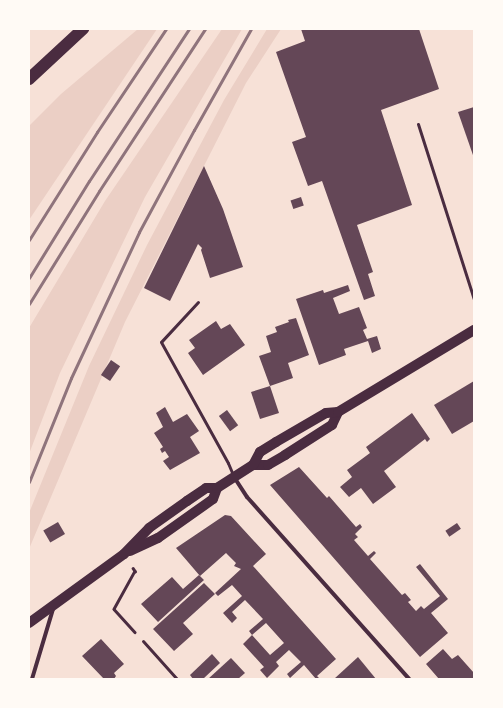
<!DOCTYPE html>
<style>
body{margin:0}
#map{position:relative;width:503px;height:708px;overflow:hidden;background:#f7e1d7;font-family:"Archivo Narrow",sans-serif}
div>[style]{position:absolute}
.green>*{inset:0;background:#ebcfc5}
.building>*{inset:0;background:#644757;transform-origin:0 0}
.path>*{height:2.5px;margin:-1.25px;padding:0 1.25px;transform-origin:1.25px;border-radius:1.25px;background:#4a2c40}
.service>*{height:3px;margin:-1.5px;padding:0 1.5px;transform-origin:1.5px;border-radius:1.5px;background:#4a2c40}
.minor>*{height:4px;margin:-2px;padding:0 2px;transform-origin:2px;border-radius:2px;background:#4a2c40}
.primary>*{height:10px;margin:-5px;padding:0 5px;transform-origin:5px;border-radius:5px;background:#4a2c40}
.motorway>*{height:12px;margin:-6px;padding:0 6px;transform-origin:6px;border-radius:6px;background:#4a2c40}
.rail>*{height:3px;margin:-1.5px;padding:0 1.5px;transform-origin:1.5px;border-radius:1.5px;background:#8f747c}
span{translate:-50% -50%;white-space:nowrap;text-align:center;line-height:1.15;-webkit-text-stroke:3.5px #fffaf5;paint-order:stroke}
.frame{position:absolute;inset:0;border:30px solid #fffaf5;pointer-events:none}
</style>
<div id="map">
<div class="green">
<i style="clip-path:polygon(138px 29px,157px 29px,29px 220px,29px 126px,61px 94px)"></i>
<i style="clip-path:polygon(222px 29px,242px 29px,145px 197px,60px 373px,29px 454px,29px 328px,105px 201px)"></i>
<i style="clip-path:polygon(267px 29px,281px 29px,246px 83px,125px 322px,29px 549px,29px 513px,89px 366px,147px 245px,224px 100px)"></i>
</div>
<div class="building">
<i style="clip-path:polygon(301px 29px,419px 29px,439px 89px,381px 110px,412px 205px,357px 225px,373px 272px,368px 274px,375px 296px,364px 300px,322px 181px,308px 186px,292px 142px,306px 137px,276px 52px,305px 41px)"></i>
<i style="clip-path:polygon(474px 107px,474px 158px,458px 112px)"></i>
<i style="clip-path:polygon(204px 166px,223px 209px,243px 267px,210px 278px,201px 250px,202px 248px,198px 244px,170px 301px,144px 288px)"></i>
<i style="left:301px;top:197px;width:9px;height:11px;rotate:72deg"></i>
<i style="clip-path:polygon(348px 285px,350px 291px,333px 298px,339px 314px,359px 307px,367px 328px,363px 330px,367px 339px,377px 336px,381px 349px,372px 353px,368px 341px,344px 349px,346px 355px,319px 365px,296px 299px,323px 290px,324px 293px)"></i>
<i style="clip-path:polygon(296px 318px,309px 355px,288px 363px,293px 378px,270px 386px,279px 413px,260px 419px,251px 392px,270px 386px,259px 356px,271px 352px,266px 336px,277px 332px,275px 327px,289px 322px,288px 320px)"></i>
<i style="clip-path:polygon(216px 321px,221px 329px,230px 324px,245px 345px,203px 375px,188px 353px,195px 348px,189px 340px)"></i>
<i style="left:111px;top:360px;width:11px;height:18px;rotate:34deg"></i>
<i style="clip-path:polygon(474px 381px,474px 421px,452px 434px,434px 405px)"></i>
<i style="clip-path:polygon(165px 407px,173px 422px,187px 414px,199px 431px,190px 437px,200px 453px,170px 470px,163px 461px,169px 457px,165px 451px,162px 453px,160px 449px,163px 447px,154px 433px,163px 427px,156px 413px)"></i>
<i style="left:227px;top:410px;width:19px;height:10px;rotate:54deg"></i>
<i style="clip-path:polygon(412px 413px,430px 439px,427px 442px,425px 439px,384px 471px,396px 487px,373px 504px,361px 488px,349px 497px,340px 487px,352px 477px,347px 470px,370px 453px,366px 447px)"></i>
<i style="clip-path:polygon(299px 467px,327px 498px,329px 496px,356px 527px,360px 524px,362px 527px,355px 534px,358px 537px,354px 540px,368px 556px,374px 551px,376px 553px,370px 559px,402px 595px,405px 593px,411px 600px,408px 602px,416px 611px,421px 606px,424px 609px,440px 596px,416px 567px,420px 564px,448px 599px,431px 613px,448px 633px,420px 657px,270px 485px)"></i>
<i style="clip-path:polygon(225px 515px,231px 516px,266px 554px,253px 566px,336px 659px,317px 676px,320px 679px,316px 679px,304px 665px,290px 678px,287px 674px,301px 662px,289px 650px,276px 662px,279px 666px,267px 678px,260px 670px,264px 667px,243px 644px,252px 635px,270px 655px,284px 643px,266px 623px,252px 635px,249px 631px,263px 619px,245px 600px,232px 612px,237px 618px,232px 623px,223px 613px,242px 596px,232px 585px,218px 596px,215px 593px,241px 569px,234px 566px,236px 563px,226px 553px,200px 576px,176px 548px)"></i>
<i style="left:58px;top:522px;width:14px;height:17px;rotate:60deg"></i>
<i style="left:457px;top:523px;width:7px;height:14px;rotate:56deg"></i>
<i style="clip-path:polygon(199px 575px,204px 580px,158px 622px,141px 604px,172px 577px,183px 589px)"></i>
<i style="clip-path:polygon(204px 583px,215px 594px,183px 623px,193px 634px,174px 651px,153px 629px)"></i>
<i style="clip-path:polygon(101px 639px,124px 664px,114px 673px,116px 676px,114px 679px,104px 679px,82px 656px)"></i>
<i style="clip-path:polygon(443px 649px,452px 659px,458px 655px,474px 673px,474px 679px,439px 679px,426px 664px)"></i>
<i style="clip-path:polygon(212px 654px,220px 663px,203px 679px,193px 679px,190px 675px)"></i>
<i style="clip-path:polygon(358px 657px,376px 679px,334px 679px)"></i>
<i style="clip-path:polygon(231px 658px,245px 673px,238px 679px,208px 679px)"></i>
</div>
<div class="path">
<i style="left:133px;top:568px;width:4px;rotate:56deg"></i>
<i style="left:135px;top:571px;width:43px;rotate:118.9deg"></i>
<i style="left:114px;top:609px;width:31px;rotate:48deg"></i>
</div>
<div class="service">
<i style="left:418px;top:124px;width:184px;rotate:72.3deg"></i>
<i style="left:198px;top:302px;width:54px;rotate:132.8deg"></i>
<i style="left:161px;top:342px;width:138px;rotate:61deg"></i>
<i style="left:228px;top:463px;width:13px;rotate:67deg"></i>
<i style="left:143px;top:641px;width:51px;rotate:48.2deg"></i>
</div>
<div class="minor">
<i style="left:234px;top:477px;width:24px;rotate:57deg"></i>
<i style="left:247px;top:497px;width:244px;rotate:48.3deg"></i>
<i style="left:32px;top:679px;width:73px;rotate:-73.3deg"></i>
</div>
<div class="primary">
<i style="left:253px;top:465px;width:15px"></i>
<i style="left:268px;top:465px;width:20px;rotate:-30deg"></i>
<i style="left:285px;top:455px;width:56px;rotate:-32.6deg"></i>
<i style="left:332px;top:425px;width:14px;rotate:-65deg"></i>
<i style="left:130px;top:551px;width:31px;rotate:-25deg"></i>
<i style="left:158px;top:538px;width:67px;rotate:-35.3deg"></i>
<i style="left:213px;top:499px;width:12px;rotate:-70deg"></i>
<i style="left:29px;top:623px;width:117px;rotate:-36deg"></i>
<i style="left:124px;top:554px;width:36px;rotate:-46deg"></i>
<i style="left:149px;top:528px;width:47px;rotate:-35.4deg"></i>
<i style="left:187px;top:501px;width:23px;rotate:-34deg"></i>
<i style="left:206px;top:488px;width:11px"></i>
<i style="left:217px;top:488px;width:43px;rotate:-32.6deg"></i>
<i style="left:253px;top:465px;width:15px;rotate:-62deg"></i>
<i style="left:260px;top:452px;width:19px;rotate:-32deg"></i>
<i style="left:276px;top:442px;width:58px;rotate:-30.1deg"></i>
<i style="left:326px;top:413px;width:12px;rotate:-5deg"></i>
<i style="left:338px;top:412px;width:159px;rotate:-31.1deg"></i>
</div>
<div class="motorway">
<i style="left:29px;top:79px;width:74px;rotate:-42.8deg"></i>
</div>
<div class="rail">
<i style="left:29px;top:240px;width:128px;rotate:-57.8deg"></i>
<i style="left:97px;top:132px;width:124px;rotate:-56.2deg"></i>
<i style="left:29px;top:278px;width:114px;rotate:-58.3deg"></i>
<i style="left:89px;top:181px;width:182px;rotate:-56.7deg"></i>
<i style="left:29px;top:304px;width:133px;rotate:-58.2deg"></i>
<i style="left:99px;top:191px;width:194px;rotate:-56.8deg"></i>
<i style="left:29px;top:482px;width:112px;rotate:-68deg"></i>
<i style="left:71px;top:378px;width:161px;rotate:-65deg"></i>
<i style="left:139px;top:232px;width:116px;rotate:-61.7deg"></i>
<i style="left:194px;top:130px;width:116px;rotate:-60.6deg"></i>
</div>
<div class="frame"></div>
</div>
